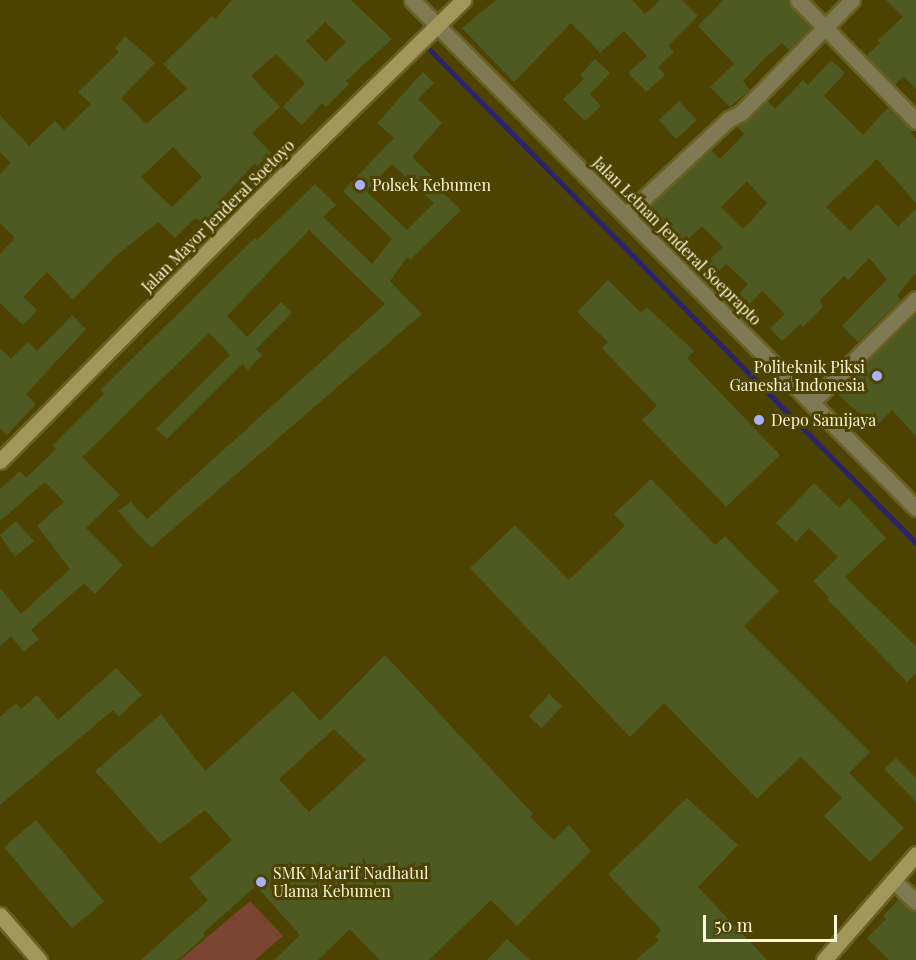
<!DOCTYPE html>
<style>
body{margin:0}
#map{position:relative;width:916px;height:960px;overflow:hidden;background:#4d4300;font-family:"Playfair Display",serif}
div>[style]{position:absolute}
.green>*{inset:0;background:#7a4533}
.stream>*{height:5px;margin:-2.5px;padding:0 2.5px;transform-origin:2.5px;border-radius:2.5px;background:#29246b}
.building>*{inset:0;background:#4e5a22;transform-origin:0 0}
.roads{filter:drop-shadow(2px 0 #696022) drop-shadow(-2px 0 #696022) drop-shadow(0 2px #696022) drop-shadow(0 -2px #696022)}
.minor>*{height:15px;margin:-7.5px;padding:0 7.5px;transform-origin:7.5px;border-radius:7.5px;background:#7f7954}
.secondary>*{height:15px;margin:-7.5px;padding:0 7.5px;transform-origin:7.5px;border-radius:7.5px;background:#a1975b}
.dots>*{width:16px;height:16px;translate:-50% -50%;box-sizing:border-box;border:3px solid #4d4300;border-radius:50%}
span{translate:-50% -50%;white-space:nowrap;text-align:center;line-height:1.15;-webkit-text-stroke:6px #4d4300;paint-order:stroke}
.poi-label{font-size:16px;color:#fbf6d7}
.left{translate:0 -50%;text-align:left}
.right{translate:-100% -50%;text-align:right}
.street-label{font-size:16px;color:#fbf6d7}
.scale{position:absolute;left:703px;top:915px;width:134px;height:27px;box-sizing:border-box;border:3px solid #fbf6d7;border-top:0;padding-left:8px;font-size:18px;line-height:21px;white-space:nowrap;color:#fbf6d7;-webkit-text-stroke:4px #4d4300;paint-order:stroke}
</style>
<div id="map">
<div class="green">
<i style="clip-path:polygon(250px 901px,283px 936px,255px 960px,180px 960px)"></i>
</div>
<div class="stream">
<i style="left:430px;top:50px;width:692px;rotate:45.41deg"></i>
</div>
<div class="building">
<i style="clip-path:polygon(evenodd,232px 0,351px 0,392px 39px,346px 81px,349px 84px,326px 107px,322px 103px,302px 125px,283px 107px,305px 83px,276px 54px,251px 76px,280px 107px,252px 133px,271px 153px,257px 166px,255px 163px,220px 201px,230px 212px,210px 232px,197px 218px,193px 220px,175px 238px,158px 222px,116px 256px,73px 300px,47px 272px,23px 297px,37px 310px,23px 325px,0 303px,0 254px,15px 238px,0 223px,0 174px,11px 163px,0 152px,0 115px,29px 146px,55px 121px,64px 130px,91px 104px,78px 92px,119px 52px,115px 48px,125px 36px,155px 63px,121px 98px,146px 124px,187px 89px,163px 64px,212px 16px,215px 19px,232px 0,325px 22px,346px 42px,326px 62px,306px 41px,325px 22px,232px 0,173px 147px,202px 177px,172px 207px,141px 177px,173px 147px)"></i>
<i style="clip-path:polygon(496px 0,632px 0,645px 14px,660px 0,682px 0,698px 16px,668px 46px,674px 52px,658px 67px,665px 75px,646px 92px,628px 73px,647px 56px,624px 31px,600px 53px,571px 23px,514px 82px,462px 28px)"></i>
<i style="clip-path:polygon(723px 0,789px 0,791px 7px,811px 28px,789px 50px,782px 43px,766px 57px,743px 81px,750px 90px,730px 107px,710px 87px,734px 64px,698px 26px)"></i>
<i style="clip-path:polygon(886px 0,916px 0,916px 89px,903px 76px,895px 85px,866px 56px,880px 43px,877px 41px,903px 17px)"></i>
<i style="clip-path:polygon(595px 59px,610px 73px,590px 94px,601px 106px,585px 121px,563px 99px,584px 79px,580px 75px)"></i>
<i style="clip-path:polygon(evenodd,831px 60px,845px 73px,824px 96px,863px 135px,888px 108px,912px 131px,911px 133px,916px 139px,916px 203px,877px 159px,826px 207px,850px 231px,877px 204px,898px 227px,916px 209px,916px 273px,897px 296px,901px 300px,858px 342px,842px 326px,887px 279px,869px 258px,848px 280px,844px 276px,820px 300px,823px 307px,803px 327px,800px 324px,782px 341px,770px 328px,785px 314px,762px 291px,750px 304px,739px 294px,748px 284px,726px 264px,712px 278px,701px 268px,723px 247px,702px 226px,682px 245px,646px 209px,711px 150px,720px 159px,744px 134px,738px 127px,764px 104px,768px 101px,775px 109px,803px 80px,808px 85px,831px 60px,747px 181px,767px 203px,743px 229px,721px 207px,747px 181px)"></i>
<i style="clip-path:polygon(evenodd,423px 72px,434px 83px,418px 99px,442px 123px,412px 157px,440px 184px,437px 187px,461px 210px,410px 260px,407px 257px,390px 281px,422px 314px,151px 548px,118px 511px,131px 502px,147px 519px,385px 304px,309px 230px,227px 316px,247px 337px,281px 302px,292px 313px,256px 349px,262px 355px,248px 370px,242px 364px,167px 439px,156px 429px,230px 355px,209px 333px,82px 457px,120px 495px,86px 528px,123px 565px,95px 594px,84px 583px,31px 630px,39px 639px,24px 652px,11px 636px,0 646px,0 588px,21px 614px,70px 569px,37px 526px,64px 502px,45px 482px,0 521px,0 489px,20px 471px,26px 478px,56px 449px,52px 446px,104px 394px,100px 390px,255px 238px,257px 240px,315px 184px,336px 205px,323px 217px,372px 264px,392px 239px,343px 191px,394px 138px,377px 123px,423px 72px,392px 164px,434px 203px,407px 230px,366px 191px,392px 164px)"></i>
<i style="left:679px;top:101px;width:26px;height:28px;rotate:47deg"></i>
<i style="clip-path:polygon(608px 280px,641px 313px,647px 307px,694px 351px,687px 358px,780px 455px,726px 507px,642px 420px,657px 406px,602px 348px,608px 342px,577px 312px)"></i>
<i style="clip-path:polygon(915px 314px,916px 316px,916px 436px,892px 410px,874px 428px,836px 392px)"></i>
<i style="clip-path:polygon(72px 315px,86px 329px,26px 394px,36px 404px,7px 435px,0 428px,0 348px,11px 359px,28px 342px,37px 351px)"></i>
<i style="clip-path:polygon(651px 479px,715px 545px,725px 536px,779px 591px,744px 626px,870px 752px,849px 773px,904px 828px,870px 862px,824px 816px,842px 798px,801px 757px,757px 799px,664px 703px,630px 737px,470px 568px,515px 525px,569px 580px,625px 526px,614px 514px)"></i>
<i style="clip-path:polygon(814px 483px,839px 508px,849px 498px,886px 538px,845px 577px,916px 646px,916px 673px,907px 682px,827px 599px,829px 597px,813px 581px,838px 557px,809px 528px,796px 542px,776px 523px)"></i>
<i style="clip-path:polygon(16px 521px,34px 541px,15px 557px,0 535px)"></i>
<i style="clip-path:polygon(evenodd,385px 655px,533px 814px,530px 817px,554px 840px,569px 825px,591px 851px,517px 926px,491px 900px,429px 960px,379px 960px,350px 929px,318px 960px,274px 960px,300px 935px,256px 886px,203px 933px,205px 936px,178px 960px,141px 960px,208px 900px,189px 878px,232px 840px,205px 810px,160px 844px,95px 771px,161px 714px,205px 771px,293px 691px,320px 721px,385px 655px,334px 729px,366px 760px,309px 812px,279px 779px,334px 729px)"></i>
<i style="clip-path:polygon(116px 668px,142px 695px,119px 717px,113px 710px,0 805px,0 717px,16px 703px,21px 709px,37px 695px,58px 720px)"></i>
<i style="left:549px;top:694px;width:18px;height:30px;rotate:43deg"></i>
<i style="clip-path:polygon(896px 758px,916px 778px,916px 802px,884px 769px)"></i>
<i style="clip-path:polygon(687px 798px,738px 845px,698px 887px,767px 960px,636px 960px,659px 940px,655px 936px,661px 930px,608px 874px)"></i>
<i style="left:36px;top:820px;width:106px;height:42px;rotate:50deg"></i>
<i style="clip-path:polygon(899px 899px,916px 911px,916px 960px,889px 960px,867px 938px,886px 919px,883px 916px)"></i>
<i style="clip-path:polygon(507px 939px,530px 960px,487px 960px)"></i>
</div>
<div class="roads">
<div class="minor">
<i style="left:412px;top:0;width:716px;rotate:45.23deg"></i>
<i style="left:798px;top:0;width:169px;rotate:45.7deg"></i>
<i style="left:626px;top:215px;width:141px;rotate:-43deg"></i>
<i style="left:729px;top:119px;width:13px;rotate:-27deg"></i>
<i style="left:741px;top:113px;width:158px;rotate:-45.5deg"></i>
<i style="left:812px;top:402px;width:146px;rotate:-44.7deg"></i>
<i style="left:893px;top:880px;width:32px;rotate:44deg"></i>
</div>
<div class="secondary">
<i style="left:0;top:461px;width:353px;rotate:-45.3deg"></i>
<i style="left:248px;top:210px;width:301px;rotate:-44.3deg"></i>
<i style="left:0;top:915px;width:60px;rotate:49.1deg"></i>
<i style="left:824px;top:960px;width:140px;rotate:-49deg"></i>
</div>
</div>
<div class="dots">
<i style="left:360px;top:185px;background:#aab0fc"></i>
<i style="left:877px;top:376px;background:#aab0fc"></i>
<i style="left:759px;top:420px;background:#aab0fc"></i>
<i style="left:261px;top:882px;background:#aab0fc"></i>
</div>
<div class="poi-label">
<span class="left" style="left:372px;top:185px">Polsek Kebumen</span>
<span class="right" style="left:865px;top:376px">Politeknik Piksi<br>Ganesha Indonesia</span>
<span class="left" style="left:771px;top:420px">Depo Samijaya</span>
<span class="left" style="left:273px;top:882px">SMK Ma'arif Nadhatul<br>Ulama Kebumen</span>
</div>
<div class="street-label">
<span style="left:218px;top:216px;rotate:-45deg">Jalan Mayor Jenderal Soetoyo</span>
<span style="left:677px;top:241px;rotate:45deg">Jalan Letnan Jenderal Soeprapto</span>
</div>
<div class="scale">50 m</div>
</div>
